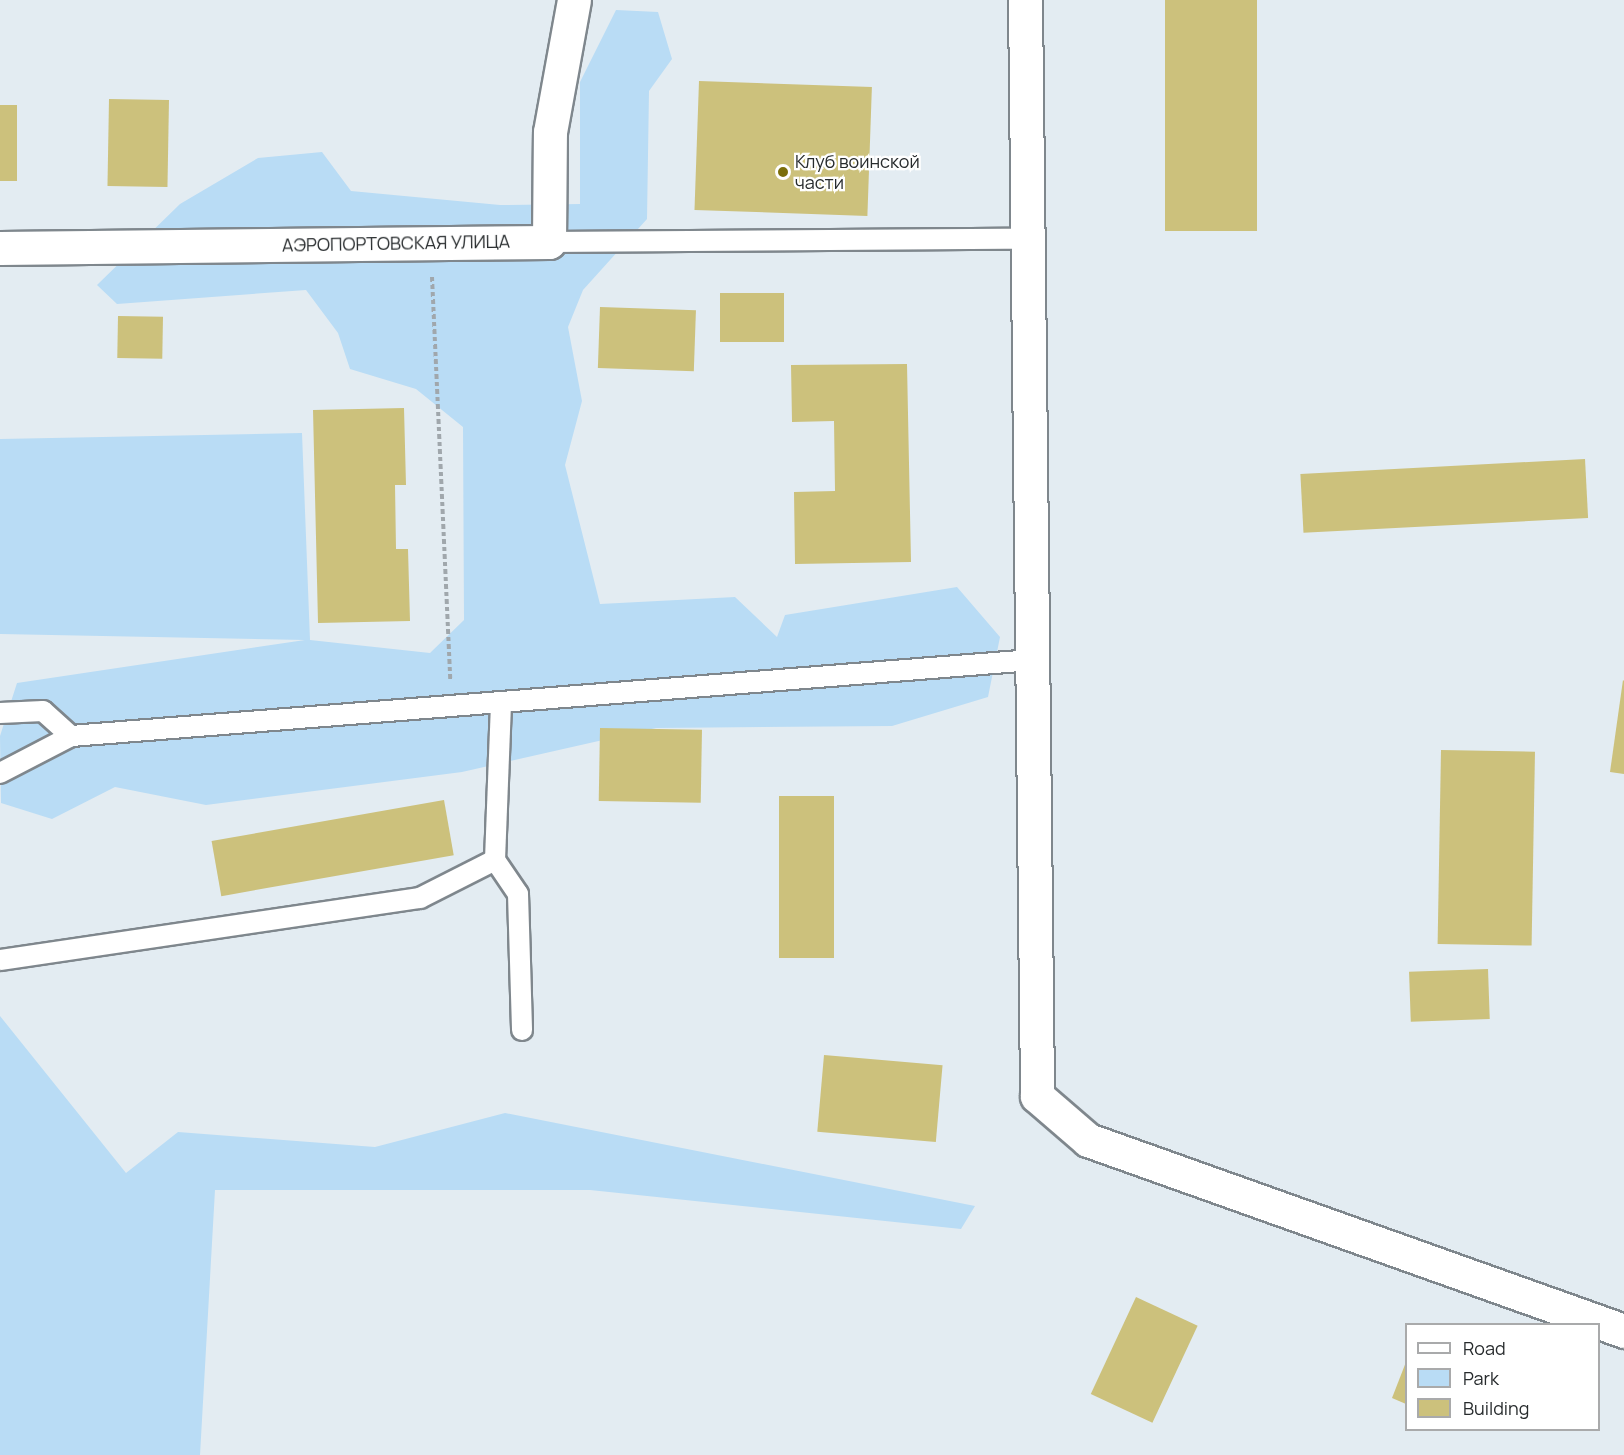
<!DOCTYPE html>
<meta charset="utf-8">
<style>
body{margin:0}
#map{position:relative;width:1624px;height:1455px;overflow:hidden;background:#e3ecf2;font-family:Manrope,sans-serif}
div>[style]{position:absolute}
.green>*{inset:0;background:#b9dcf5}
.building>*{inset:0;background:#ccc17c;transform-origin:0 0}
.path>*{height:4px;margin-top:-2px;transform-origin:0;background:repeating-linear-gradient(90deg,#a0a7ac 0 4.5px,transparent 0 7.5px)}
.roads{filter:drop-shadow(2px 0 #7f878d) drop-shadow(-2px 0 #7f878d) drop-shadow(0 2px #7f878d) drop-shadow(0 -2px #7f878d)}
.lane>*{height:20px;margin:-10px;padding:0 10px;transform-origin:10px;border-radius:10px;background:#fff}
.street>*{height:33px;margin:-16.5px;padding:0 16.5px;transform-origin:16.5px;border-radius:16.5px;background:#fff}
.dots>*{width:16px;height:16px;translate:-50% -50%;box-sizing:border-box;border:3px solid #fff;border-radius:50%}
span{translate:-50% -50%;white-space:nowrap;text-align:center;line-height:1.15;-webkit-text-stroke:4.5px #fff;paint-order:stroke}
.poi-label{font-size:18px;color:#272b2d}
.left{translate:0 -50%;text-align:left}
.street-label{font-size:18px;color:#272b2d}
.legend{position:absolute;left:1405px;top:1323px;width:195px;height:108px;box-sizing:border-box;background:#fff;border:2px solid #a9aaab;margin:0;padding:8px 10px;list-style:none;font-size:18px;color:#272b2d}
.legend li{display:flex;align-items:center;gap:12px;height:30px}
.legend b{width:30px;border:2px solid #a9aaab}
</style>
<div id="map">
<div class="green">
<i style="clip-path:polygon(616px 10px,658px 12px,672px 59px,649px 91px,647px 219px,583px 290px,568px 327px,582px 401px,565px 465px,600px 604px,735px 597px,777px 637px,785px 615px,957px 587px,1000px 637px,988px 697px,892px 726px,656px 728px,462px 772px,206px 805px,115px 787px,52px 819px,1px 803px,0 736px,17px 683px,305px 640px,0 634px,0 439px,302px 433px,310px 640px,430px 653px,464px 620px,463px 427px,416px 389px,350px 369px,338px 333px,306px 290px,117px 304px,97px 285px,180px 204px,258px 158px,322px 152px,351px 191px,500px 205px,580px 204px,580px 82px)"></i>
<i style="clip-path:polygon(0 1016px,126px 1173px,178px 1132px,375px 1147px,505px 1113px,975px 1206px,961px 1229px,590px 1190px,215px 1190px,200px 1455px,0 1455px)"></i>
</div>
<div class="building">
<i style="left:1165px;top:0;width:92px;height:231px"></i>
<i style="left:699px;top:81px;width:173px;height:129px;rotate:2deg"></i>
<i style="left:109px;top:99px;width:60px;height:87px;rotate:1deg"></i>
<i style="left:0;top:105px;width:17px;height:76px"></i>
<i style="left:720px;top:293px;width:64px;height:49px"></i>
<i style="left:600px;top:307px;width:96px;height:61px;rotate:2deg"></i>
<i style="left:118px;top:316px;width:45px;height:42px;rotate:1deg"></i>
<i style="clip-path:polygon(907px 364px,911px 562px,795px 564px,794px 492px,835px 491px,834px 421px,792px 422px,791px 365px)"></i>
<i style="clip-path:polygon(404px 408px,406px 485px,395px 485px,396px 549px,408px 549px,410px 621px,318px 623px,313px 410px)"></i>
<i style="left:1585px;top:459px;width:59px;height:285px;rotate:87deg"></i>
<i style="clip-path:polygon(1623px 680px,1624px 681px,1624px 774px,1610px 772px)"></i>
<i style="left:600px;top:728px;width:102px;height:73px;rotate:1deg"></i>
<i style="left:1441px;top:750px;width:94px;height:194px;rotate:1deg"></i>
<i style="left:779px;top:796px;width:55px;height:162px"></i>
<i style="left:444px;top:800px;width:56px;height:236px;rotate:80deg"></i>
<i style="left:1488px;top:969px;width:50px;height:79px;rotate:88deg"></i>
<i style="left:824px;top:1055px;width:119px;height:77px;rotate:5deg"></i>
<i style="left:1136px;top:1297px;width:68px;height:107px;rotate:25deg"></i>
<i style="clip-path:polygon(1406px 1362px,1406px 1404px,1392px 1398px)"></i>
</div>
<div class="path">
<i style="left:432px;top:277px;width:403px;rotate:87.4deg"></i>
</div>
<div class="roads">
<div class="lane">
<i style="left:549px;top:242px;width:479px;rotate:-0.4deg"></i>
<i style="left:0;top:713px;width:43px;rotate:-2.7deg"></i>
<i style="left:43px;top:711px;width:38px;rotate:42deg"></i>
<i style="left:0;top:773px;width:80px;rotate:-27.5deg"></i>
<i style="left:71px;top:736px;width:964px;rotate:-4.52deg"></i>
<i style="left:495px;top:860px;width:41px;rotate:55.9deg"></i>
<i style="left:518px;top:894px;width:136px;rotate:88.3deg"></i>
<i style="left:0;top:960px;width:425px;rotate:-8.4deg"></i>
<i style="left:420px;top:898px;width:84px;rotate:-26.9deg"></i>
<i style="left:495px;top:860px;width:158px;rotate:-87.8deg"></i>
</div>
<div class="street">
<i style="left:1025px;top:0;width:1096px;rotate:89.37deg"></i>
<i style="left:1037px;top:1096px;width:67px;rotate:40.8deg"></i>
<i style="left:1088px;top:1140px;width:569px;rotate:19.61deg"></i>
<i style="left:0;top:248px;width:549px;rotate:-0.63deg"></i>
<i style="left:549px;top:242px;width:110px;rotate:-89.5deg"></i>
<i style="left:550px;top:132px;width:134px;rotate:-79.7deg"></i>
</div>
</div>
<div class="dots">
<i style="left:783px;top:172px;background:#7b6e0a"></i>
</div>
<div class="poi-label">
<span class="left" style="left:795px;top:172px">Клуб воинской<br>части</span>
</div>
<div class="street-label">
<span style="left:396px;top:243px;rotate:-1deg">АЭРОПОРТОВСКАЯ УЛИЦА</span>
</div>
<ul class="legend">
<li><b style="height:8px;background:#fff"></b>Road</li>
<li><b style="height:16px;background:#b9dcf5"></b>Park</li>
<li><b style="height:16px;background:#ccc17c"></b>Building</li>
</ul>
</div>
